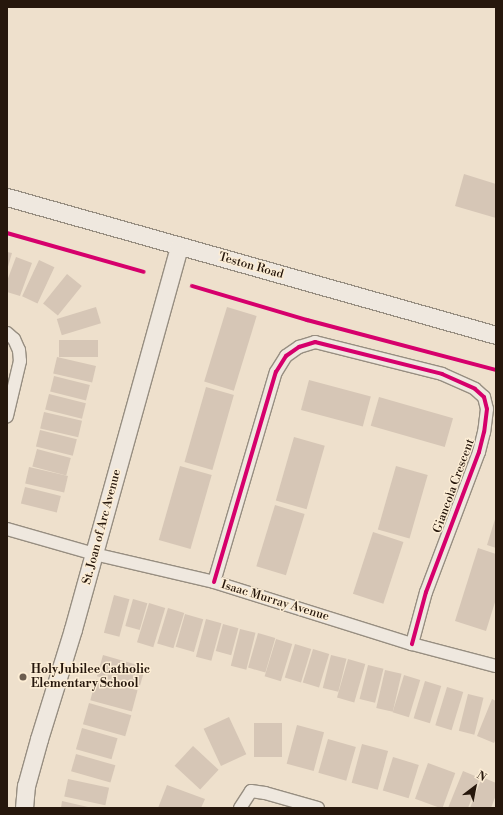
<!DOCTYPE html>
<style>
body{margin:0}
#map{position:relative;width:503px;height:815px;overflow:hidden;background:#eee0cc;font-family:"Libre Bodoni",serif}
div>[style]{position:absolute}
.building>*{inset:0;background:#d6c6b6;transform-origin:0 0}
.roads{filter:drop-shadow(1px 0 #978e81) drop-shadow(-1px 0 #978e81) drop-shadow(0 1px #978e81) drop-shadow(0 -1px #978e81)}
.street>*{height:12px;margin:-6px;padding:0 6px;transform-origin:6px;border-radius:6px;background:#efe8df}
.secondary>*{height:17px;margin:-8.5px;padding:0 8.5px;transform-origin:8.5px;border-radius:8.5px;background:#efe8df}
.cycleway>*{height:4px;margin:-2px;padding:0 2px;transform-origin:2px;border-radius:2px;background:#d6006c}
.dots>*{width:11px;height:11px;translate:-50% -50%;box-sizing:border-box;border:2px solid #fcedd5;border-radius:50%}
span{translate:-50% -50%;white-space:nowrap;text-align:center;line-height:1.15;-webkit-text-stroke:3px #fcedd5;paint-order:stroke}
.street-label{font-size:12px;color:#26170c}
.poi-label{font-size:12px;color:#26170c;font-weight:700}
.left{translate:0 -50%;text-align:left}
.frame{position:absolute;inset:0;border:8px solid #26170c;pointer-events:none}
.north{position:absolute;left:455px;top:767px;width:40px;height:40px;-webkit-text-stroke:3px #fcedd5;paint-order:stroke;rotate:32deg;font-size:11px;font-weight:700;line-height:16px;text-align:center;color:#26170c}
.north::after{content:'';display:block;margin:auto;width:14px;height:18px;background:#26170c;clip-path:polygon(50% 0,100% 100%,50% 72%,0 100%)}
</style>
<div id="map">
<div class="building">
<i style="clip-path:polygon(464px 174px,496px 184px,496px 218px,455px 206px)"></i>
<i style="clip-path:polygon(7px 252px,12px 253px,7px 270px)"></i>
<i style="clip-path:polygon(16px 257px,32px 263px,20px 296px,7px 292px,7px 281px)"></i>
<i style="left:39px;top:260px;width:17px;height:40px;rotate:25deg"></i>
<i style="left:67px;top:274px;width:19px;height:38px;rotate:39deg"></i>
<i style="left:96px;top:307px;width:17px;height:41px;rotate:73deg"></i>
<i style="left:227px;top:307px;width:31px;height:78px;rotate:17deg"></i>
<i style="left:59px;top:340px;width:39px;height:17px"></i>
<i style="left:57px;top:357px;width:40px;height:17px;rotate:13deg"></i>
<i style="left:54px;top:376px;width:37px;height:16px;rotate:14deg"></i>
<i style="left:309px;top:380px;width:64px;height:31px;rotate:15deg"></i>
<i style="left:206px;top:387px;width:29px;height:78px;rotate:16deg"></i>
<i style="left:49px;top:394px;width:38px;height:16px;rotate:14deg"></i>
<i style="left:379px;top:397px;width:77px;height:30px;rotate:16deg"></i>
<i style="left:44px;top:412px;width:39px;height:17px;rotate:13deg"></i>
<i style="left:40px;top:430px;width:38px;height:17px;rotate:14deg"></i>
<i style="left:294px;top:437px;width:32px;height:66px;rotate:16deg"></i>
<i style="left:37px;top:449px;width:35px;height:18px;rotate:15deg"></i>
<i style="left:180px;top:466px;width:33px;height:77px;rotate:16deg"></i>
<i style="left:396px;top:466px;width:33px;height:66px;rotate:16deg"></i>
<i style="left:29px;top:467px;width:40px;height:17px;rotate:13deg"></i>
<i style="left:25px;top:487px;width:37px;height:17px;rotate:14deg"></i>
<i style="left:275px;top:505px;width:31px;height:64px;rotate:17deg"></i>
<i style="clip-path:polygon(496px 516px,496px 548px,487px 545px)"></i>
<i style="left:373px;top:532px;width:32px;height:65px;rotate:18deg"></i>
<i style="clip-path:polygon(478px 548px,496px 554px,496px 599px,486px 631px,455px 621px)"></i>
<i style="left:114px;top:595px;width:16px;height:39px;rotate:15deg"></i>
<i style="left:133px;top:599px;width:15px;height:28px;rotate:16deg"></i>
<i style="left:149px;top:603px;width:17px;height:41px;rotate:17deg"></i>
<i style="left:168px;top:608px;width:17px;height:37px;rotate:17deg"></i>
<i style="left:185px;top:614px;width:19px;height:34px;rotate:16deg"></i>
<i style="left:206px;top:619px;width:16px;height:39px;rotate:15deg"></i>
<i style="left:223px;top:624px;width:16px;height:28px;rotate:15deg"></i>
<i style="left:240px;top:629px;width:16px;height:38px;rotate:14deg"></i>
<i style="left:258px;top:633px;width:18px;height:36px;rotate:16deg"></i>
<i style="left:276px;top:639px;width:17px;height:39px;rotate:17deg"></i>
<i style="left:295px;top:644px;width:17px;height:35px;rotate:17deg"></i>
<i style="left:313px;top:649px;width:17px;height:35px;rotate:17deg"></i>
<i style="left:103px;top:655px;width:44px;height:22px;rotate:16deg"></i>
<i style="left:331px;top:655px;width:16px;height:34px;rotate:14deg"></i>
<i style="left:348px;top:659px;width:18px;height:40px;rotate:16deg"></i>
<i style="left:368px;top:665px;width:16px;height:35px;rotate:14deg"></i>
<i style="left:385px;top:670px;width:17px;height:39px;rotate:13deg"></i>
<i style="left:404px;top:675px;width:17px;height:39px;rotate:17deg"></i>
<i style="left:96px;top:679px;width:43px;height:22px;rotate:15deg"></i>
<i style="left:425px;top:681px;width:17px;height:39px;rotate:17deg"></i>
<i style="left:447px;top:687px;width:17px;height:40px;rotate:17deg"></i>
<i style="left:468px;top:694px;width:16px;height:38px;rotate:14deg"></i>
<i style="clip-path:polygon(492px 699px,496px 701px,496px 739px,494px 743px,477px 736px)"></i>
<i style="left:89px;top:703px;width:44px;height:22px;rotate:16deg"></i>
<i style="left:229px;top:717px;width:41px;height:28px;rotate:65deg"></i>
<i style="left:254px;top:723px;width:28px;height:34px"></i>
<i style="left:297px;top:725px;width:28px;height:40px;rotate:15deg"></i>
<i style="left:82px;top:728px;width:37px;height:22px;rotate:16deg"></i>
<i style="left:328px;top:739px;width:29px;height:35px;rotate:16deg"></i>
<i style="left:362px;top:744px;width:27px;height:40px;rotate:15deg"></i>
<i style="left:193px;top:746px;width:35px;height:27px;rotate:43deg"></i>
<i style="left:76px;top:754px;width:41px;height:18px;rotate:16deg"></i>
<i style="left:393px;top:757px;width:27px;height:35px;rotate:17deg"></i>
<i style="left:428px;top:763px;width:29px;height:38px;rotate:20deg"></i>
<i style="clip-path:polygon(463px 771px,480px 778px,468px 808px,448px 808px)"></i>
<i style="clip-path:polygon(482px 777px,496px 783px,496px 795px,491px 808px,470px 808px)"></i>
<i style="left:68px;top:779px;width:42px;height:18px;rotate:12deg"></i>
<i style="clip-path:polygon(167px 785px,205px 799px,201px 808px,158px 808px)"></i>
<i style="clip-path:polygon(62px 801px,88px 807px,88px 808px,61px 808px)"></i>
</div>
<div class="roads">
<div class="street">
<i style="left:7px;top:333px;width:9px;rotate:41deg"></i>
<i style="left:14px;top:339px;width:12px;rotate:66deg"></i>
<i style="left:19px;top:350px;width:11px;rotate:85deg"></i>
<i style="left:20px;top:361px;width:57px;rotate:103.3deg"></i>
<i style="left:7px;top:529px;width:91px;rotate:16deg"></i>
<i style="left:94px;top:554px;width:123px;rotate:13.1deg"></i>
<i style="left:214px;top:582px;width:207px;rotate:17.4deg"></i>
<i style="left:412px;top:644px;width:87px;rotate:14.7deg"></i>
<i style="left:214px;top:582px;width:219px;rotate:-73.6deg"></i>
<i style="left:276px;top:372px;width:19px;rotate:-58deg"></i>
<i style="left:286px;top:356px;width:16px;rotate:-35deg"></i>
<i style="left:299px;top:347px;width:17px;rotate:-17deg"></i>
<i style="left:315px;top:342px;width:131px;rotate:14.1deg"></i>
<i style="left:442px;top:374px;width:36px;rotate:24deg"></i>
<i style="left:475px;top:389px;width:12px;rotate:42deg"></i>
<i style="left:484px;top:397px;width:12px;rotate:76deg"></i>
<i style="left:487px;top:409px;width:23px;rotate:97deg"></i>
<i style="left:484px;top:432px;width:21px;rotate:104deg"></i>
<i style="left:479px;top:452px;width:150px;rotate:110.7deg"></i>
<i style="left:426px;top:592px;width:54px;rotate:105.1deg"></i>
<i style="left:240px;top:808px;width:20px;rotate:-57deg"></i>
<i style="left:251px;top:791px;width:14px;rotate:8deg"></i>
<i style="left:265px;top:793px;width:55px;rotate:15.8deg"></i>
</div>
<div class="secondary">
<i style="left:7px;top:197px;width:508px;rotate:15.76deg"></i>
<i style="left:24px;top:808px;width:22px;rotate:-85deg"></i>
<i style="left:26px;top:786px;width:49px;rotate:-74.5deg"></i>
<i style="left:39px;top:739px;width:115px;rotate:-72.8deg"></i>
<i style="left:73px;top:629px;width:397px;rotate:-74.5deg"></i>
</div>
</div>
<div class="cycleway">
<i style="left:7px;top:233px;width:142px;rotate:15.9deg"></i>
<i style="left:192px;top:286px;width:120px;rotate:16.5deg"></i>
<i style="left:307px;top:320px;width:196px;rotate:14.8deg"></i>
<i style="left:214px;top:582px;width:219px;rotate:-73.6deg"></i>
<i style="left:276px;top:372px;width:19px;rotate:-58deg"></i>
<i style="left:286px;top:356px;width:16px;rotate:-35deg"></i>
<i style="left:299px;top:347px;width:17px;rotate:-17deg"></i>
<i style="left:315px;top:342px;width:131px;rotate:14.1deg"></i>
<i style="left:442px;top:374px;width:36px;rotate:24deg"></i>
<i style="left:475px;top:389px;width:12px;rotate:42deg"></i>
<i style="left:484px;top:397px;width:12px;rotate:76deg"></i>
<i style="left:487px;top:409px;width:23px;rotate:97deg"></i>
<i style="left:484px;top:432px;width:21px;rotate:104deg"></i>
<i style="left:479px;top:452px;width:150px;rotate:110.7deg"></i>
<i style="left:426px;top:592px;width:54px;rotate:105.1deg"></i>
</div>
<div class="dots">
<i style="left:23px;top:677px;background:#6c5d4f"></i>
</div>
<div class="street-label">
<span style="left:251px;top:266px;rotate:16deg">Teston Road</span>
<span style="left:454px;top:486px;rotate:-70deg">Giancola Crescent</span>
<span style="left:102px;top:527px;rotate:-75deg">St. Joan of Arc Avenue</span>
<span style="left:275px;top:601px;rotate:17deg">Isaac Murray Avenue</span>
</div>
<div class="poi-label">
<span class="left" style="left:31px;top:677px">Holy Jubilee Catholic<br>Elementary School</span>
</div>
<div class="frame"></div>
<div class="north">N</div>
</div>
